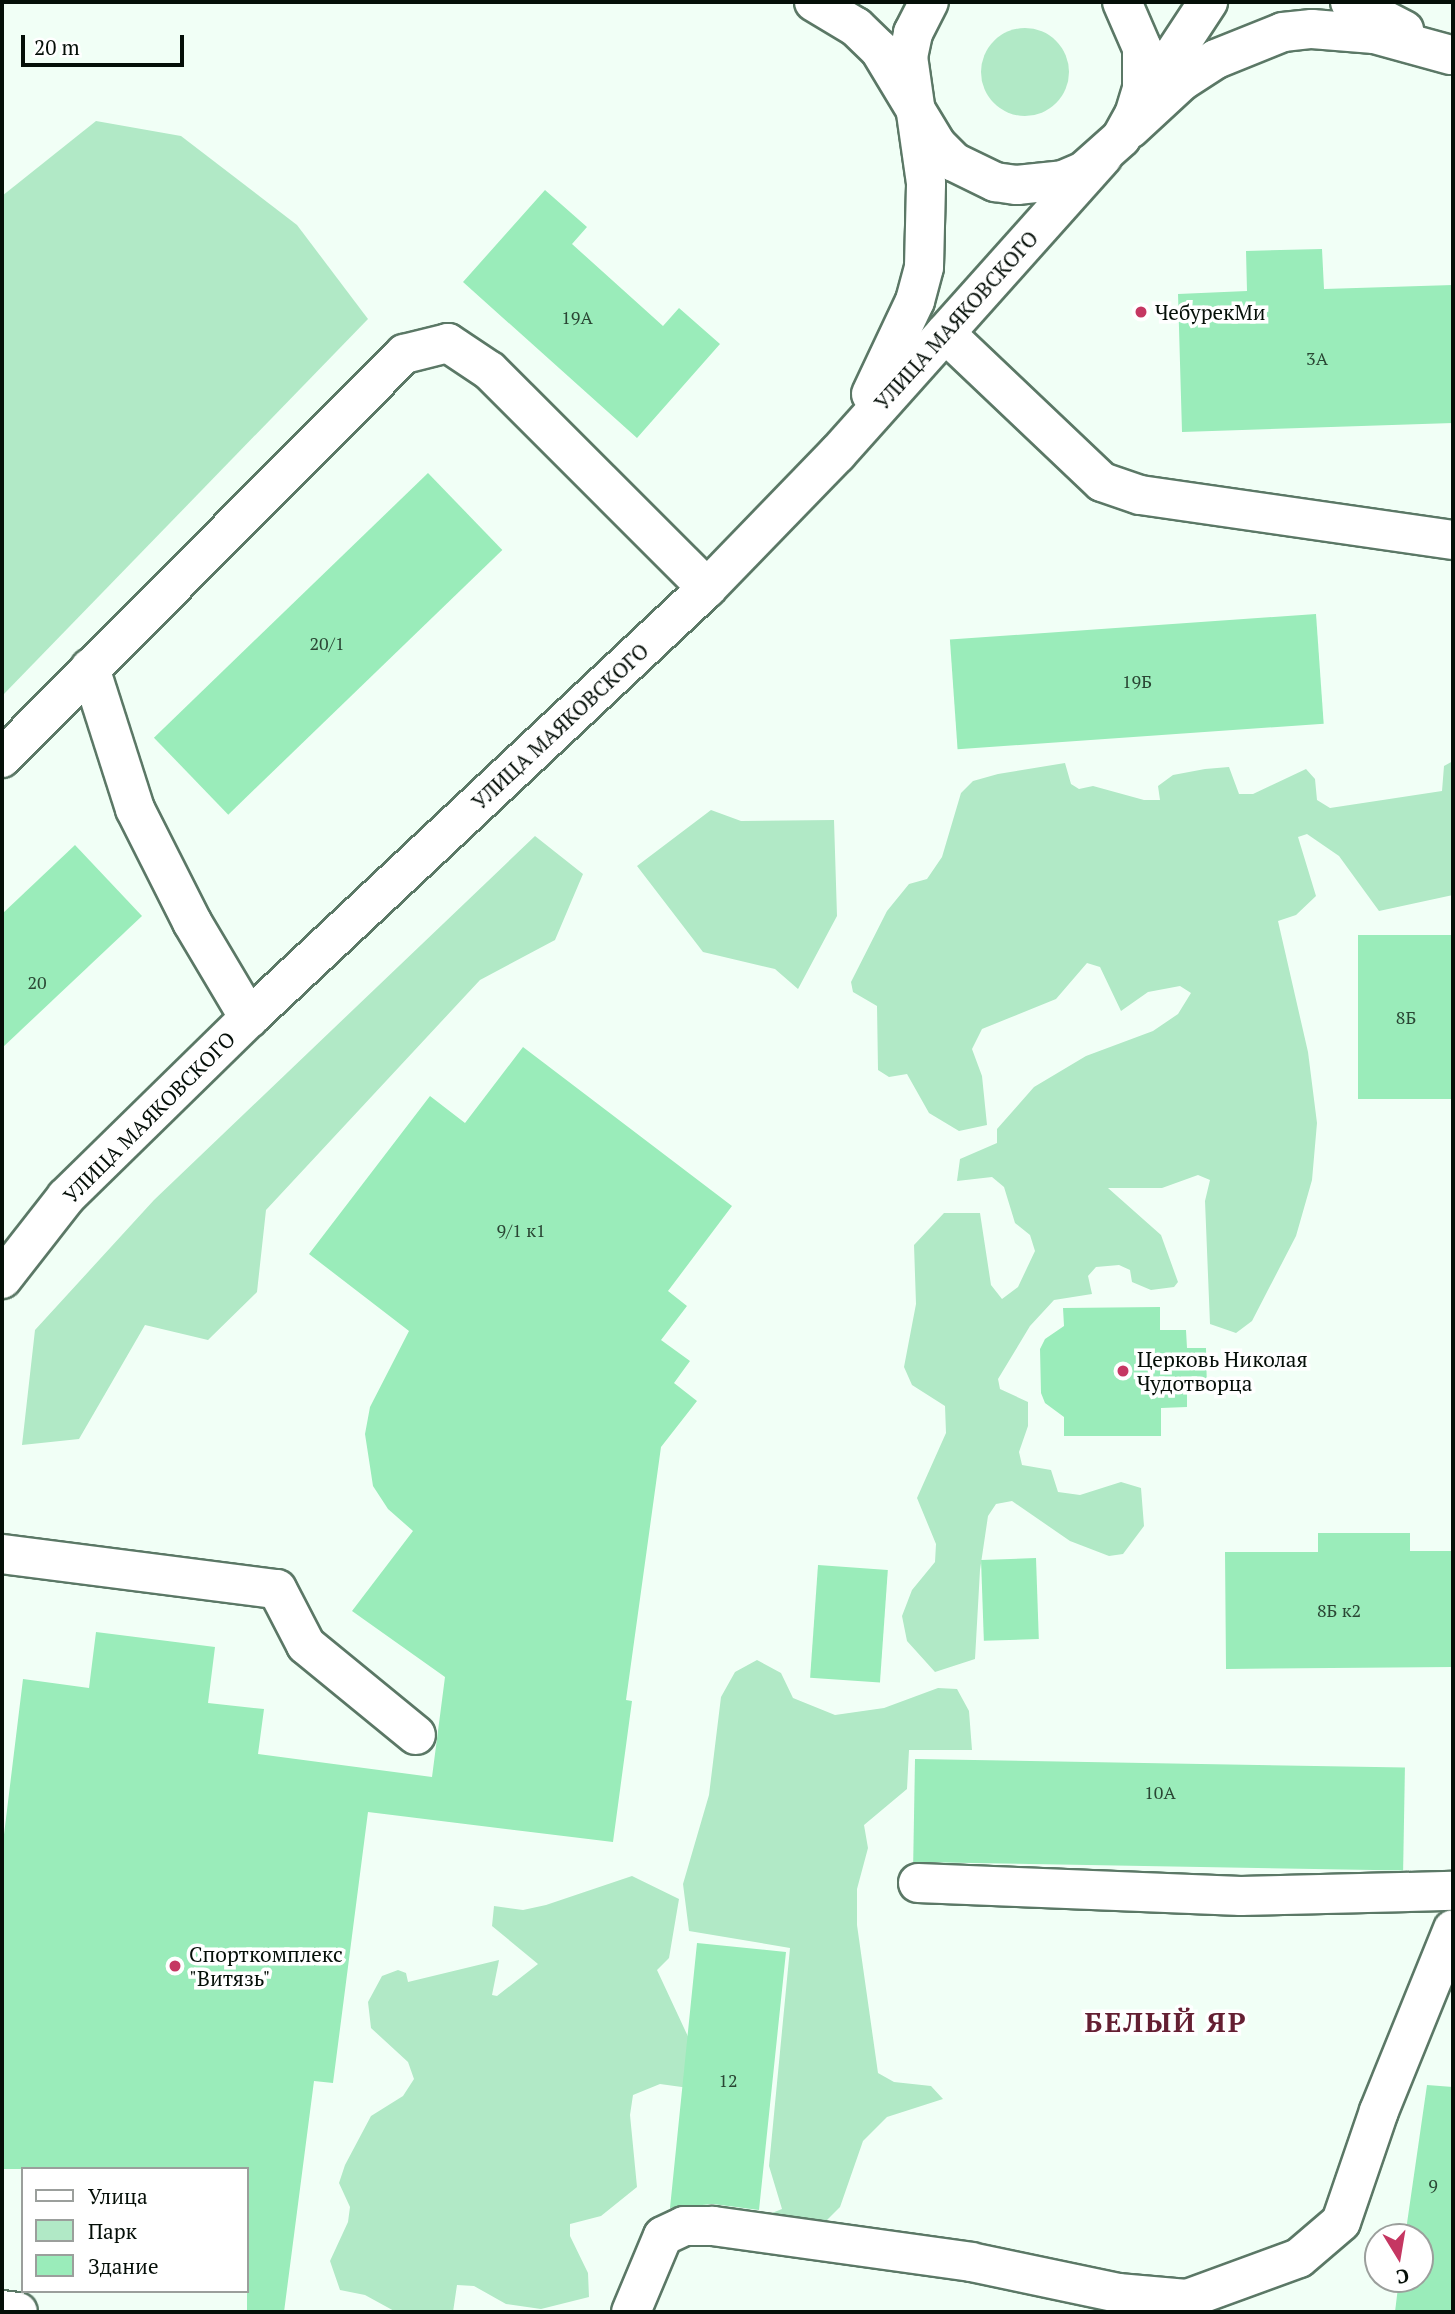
<!DOCTYPE html>
<meta charset="utf-8">
<style>
body{margin:0}
#map{position:relative;width:1455px;height:2314px;overflow:hidden;background:#f1fff6;font-family:"PT Serif",serif}
div>[style]{position:absolute}
.green>*{inset:0;background:#b1e9c6}
.round{border-radius:50%}
.building>*{inset:0;background:#9aecba;transform-origin:0 0}
.roads{filter:drop-shadow(2px 0 #5b7866) drop-shadow(-2px 0 #5b7866) drop-shadow(0 2px #5b7866) drop-shadow(0 -2px #5b7866)}
.minor>*{height:38px;margin:-19px;padding:0 19px;transform-origin:19px;border-radius:19px;background:#fff}
.dots>*{width:19px;height:19px;translate:-50% -50%;box-sizing:border-box;border:4px solid #fff;border-radius:50%}
span{translate:-50% -50%;white-space:nowrap;text-align:center;line-height:1.15;-webkit-text-stroke:7px #fff;paint-order:stroke}
.number-label{font-size:18px;color:#2a4634}
.number-label span{-webkit-text-stroke-width:0}
.poi-label{font-size:21px;color:#050f08}
.left{translate:0 -50%;text-align:left}
.street-label{font-size:21px;color:#050f08}
.district-label{font-size:28px;color:#641f32;font-weight:700;letter-spacing:2px}
.frame{position:absolute;inset:0;border:4px solid #050f08;pointer-events:none}
.legend{position:absolute;left:21px;top:2167px;width:228px;height:126px;box-sizing:border-box;background:#fff;border:2px solid #9b9f9c;margin:0;padding:9px 12px;list-style:none;font-size:21px;color:#050f08}
.legend li{display:flex;align-items:center;gap:14px;height:35px}
.legend b{width:35px;border:2px solid #9b9f9c}
.north{position:absolute;left:1364px;top:2223px;width:70px;height:70px;box-sizing:border-box;background:#fff;border:2px solid #9b9f9c;border-radius:50%;rotate:169deg;font-size:19px;font-weight:700;line-height:28px;text-align:center;color:#050f08}
.north::after{content:'';display:block;margin:auto;width:24px;height:32px;background:#c53762;clip-path:polygon(50% 0,100% 100%,50% 72%,0 100%)}
.scale{position:absolute;left:21px;top:35px;width:163px;height:32px;box-sizing:border-box;border:4px solid #050f08;border-top:0;padding-left:9px;font-size:21px;line-height:24px;white-space:nowrap;color:#050f08;-webkit-text-stroke:5px #fff;paint-order:stroke}
</style>
<div id="map">
<div class="green">
<i class="round" style="left:981px;top:28px;width:88px;height:88px"></i>
<i style="clip-path:polygon(96px 121px,181px 136px,297px 225px,368px 319px,2px 696px,2px 196px)"></i>
<i style="clip-path:polygon(1453px 761px,1453px 895px,1379px 911px,1339px 856px,1307px 834px,1298px 837px,1316px 896px,1296px 915px,1278px 921px,1308px 1052px,1317px 1123px,1312px 1180px,1296px 1236px,1252px 1321px,1236px 1333px,1210px 1324px,1205px 1201px,1210px 1180px,1198px 1175px,1162px 1188px,1108px 1188px,1161px 1235px,1178px 1282px,1174px 1287px,1151px 1290px,1132px 1282px,1130px 1270px,1119px 1265px,1096px 1267px,1088px 1276px,1092px 1294px,1054px 1300px,1030px 1326px,998px 1379px,1000px 1389px,1028px 1402px,1028px 1426px,1019px 1452px,1022px 1465px,1051px 1470px,1058px 1492px,1080px 1495px,1121px 1482px,1141px 1488px,1144px 1526px,1123px 1554px,1109px 1556px,1070px 1541px,1012px 1501px,996px 1504px,988px 1516px,980px 1570px,975px 1659px,935px 1672px,907px 1641px,902px 1616px,912px 1590px,935px 1562px,936px 1544px,917px 1498px,946px 1433px,945px 1406px,912px 1385px,904px 1367px,916px 1304px,914px 1245px,944px 1213px,980px 1213px,991px 1285px,1002px 1299px,1018px 1287px,1035px 1251px,1030px 1235px,1015px 1223px,1004px 1187px,992px 1177px,957px 1181px,960px 1159px,997px 1143px,997px 1129px,1034px 1087px,1086px 1056px,1153px 1031px,1178px 1014px,1191px 993px,1180px 986px,1148px 992px,1121px 1011px,1100px 967px,1087px 963px,1056px 999px,982px 1029px,972px 1049px,982px 1076px,987px 1125px,959px 1131px,929px 1113px,907px 1074px,889px 1077px,878px 1070px,877px 1006px,853px 992px,851px 982px,887px 911px,909px 884px,927px 879px,942px 857px,961px 793px,973px 781px,998px 774px,1065px 763px,1071px 784px,1079px 789px,1093px 786px,1144px 800px,1160px 800px,1158px 786px,1173px 775px,1205px 769px,1229px 767px,1239px 794px,1253px 794px,1306px 769px,1315px 779px,1317px 800px,1330px 808px,1442px 791px,1444px 766px)"></i>
<i style="clip-path:polygon(711px 810px,741px 821px,834px 820px,837px 916px,798px 989px,775px 969px,703px 952px,637px 866px)"></i>
<i style="clip-path:polygon(535px 836px,583px 874px,555px 940px,480px 980px,266px 1210px,257px 1292px,208px 1340px,145px 1325px,79px 1439px,22px 1445px,35px 1330px,154px 1200px)"></i>
<i style="clip-path:polygon(757px 1660px,781px 1673px,793px 1698px,835px 1715px,884px 1708px,938px 1688px,957px 1689px,969px 1711px,972px 1750px,909px 1750px,907px 1789px,864px 1825px,868px 1848px,857px 1889px,857px 1925px,878px 2073px,894px 2082px,931px 2086px,943px 2099px,887px 2117px,863px 2141px,840px 2207px,810px 2237px,767px 2215px,782px 2209px,769px 2166px,790px 1948px,689px 1931px,683px 1884px,709px 1795px,721px 1697px,735px 1672px)"></i>
<i style="clip-path:polygon(632px 1876px,679px 1899px,669px 1958px,657px 1970px,698px 2058px,689px 2088px,660px 2084px,633px 2095px,630px 2115px,637px 2187px,601px 2216px,570px 2224px,570px 2236px,588px 2273px,589px 2297px,541px 2309px,506px 2304px,474px 2286px,457px 2285px,453px 2312px,396px 2312px,365px 2295px,340px 2290px,330px 2261px,348px 2222px,350px 2207px,339px 2183px,345px 2165px,371px 2116px,403px 2096px,414px 2079px,408px 2062px,371px 2028px,368px 2002px,382px 1976px,398px 1970px,406px 1973px,408px 1982px,499px 1960px,492px 1995px,497px 1996px,538px 1964px,492px 1926px,494px 1906px,523px 1910px,546px 1905px)"></i>
</div>
<div class="building">
<i style="clip-path:polygon(545px 190px,587px 227px,572px 244px,663px 326px,679px 308px,720px 344px,637px 438px,463px 282px)"></i>
<i style="clip-path:polygon(1322px 249px,1324px 289px,1453px 285px,1453px 423px,1182px 432px,1178px 294px,1247px 291px,1246px 251px)"></i>
<i style="left:428px;top:473px;width:107px;height:381px;rotate:46deg"></i>
<i style="left:1316px;top:614px;width:110px;height:367px;rotate:86deg"></i>
<i style="clip-path:polygon(75px 845px,142px 916px,2px 1048px,2px 914px)"></i>
<i style="left:1453px;top:935px;width:164px;height:95px;rotate:90deg"></i>
<i style="clip-path:polygon(523px 1047px,732px 1206px,668px 1291px,687px 1306px,661px 1340px,690px 1361px,674px 1383px,697px 1401px,661px 1447px,626px 1700px,632px 1701px,613px 1842px,368px 1812px,333px 2083px,314px 2081px,284px 2312px,247px 2312px,247px 2169px,2px 2169px,2px 1851px,23px 1679px,89px 1688px,96px 1632px,215px 1647px,208px 1703px,264px 1709px,258px 1754px,432px 1777px,445px 1677px,352px 1611px,413px 1531px,388px 1509px,373px 1486px,365px 1434px,370px 1407px,409px 1331px,309px 1254px,430px 1096px,465px 1123px)"></i>
<i style="clip-path:polygon(1160px 1307px,1160px 1330px,1186px 1330px,1187px 1348px,1206px 1348px,1207px 1392px,1187px 1393px,1187px 1407px,1161px 1408px,1161px 1436px,1064px 1436px,1064px 1417px,1045px 1403px,1041px 1393px,1040px 1349px,1045px 1339px,1064px 1326px,1063px 1308px)"></i>
<i style="clip-path:polygon(1318px 1533px,1410px 1533px,1410px 1551px,1453px 1551px,1453px 1667px,1226px 1669px,1225px 1552px,1318px 1552px)"></i>
<i style="left:1036px;top:1558px;width:81px;height:55px;rotate:88deg"></i>
<i style="left:818px;top:1565px;width:70px;height:113px;rotate:4deg"></i>
<i style="left:915px;top:1759px;width:490px;height:103px;rotate:1deg"></i>
<i style="clip-path:polygon(697px 1943px,786px 1952px,759px 2210px,713px 2204px,670px 2208px)"></i>
<i style="clip-path:polygon(1427px 2085px,1453px 2087px,1453px 2312px,1395px 2312px,1399px 2279px,1420px 2279px,1420px 2237px,1405px 2237px)"></i>
</div>
<div class="roads">
<div class="minor">
<i style="left:814px;top:2px;width:49px;rotate:30.8deg"></i>
<i style="left:856px;top:27px;width:32px;rotate:44deg"></i>
<i style="left:879px;top:49px;width:112px;rotate:58.9deg"></i>
<i style="left:937px;top:145px;width:24px;rotate:45deg"></i>
<i style="left:954px;top:162px;width:46px;rotate:26deg"></i>
<i style="left:995px;top:182px;width:22px;rotate:8deg"></i>
<i style="left:1017px;top:185px;width:46px;rotate:-6.2deg"></i>
<i style="left:1063px;top:180px;width:23px;rotate:-23deg"></i>
<i style="left:1084px;top:171px;width:50px;rotate:-41.7deg"></i>
<i style="left:1121px;top:138px;width:26px;rotate:-61deg"></i>
<i style="left:1134px;top:115px;width:27px;rotate:-73deg"></i>
<i style="left:1142px;top:89px;width:41px;rotate:-90deg"></i>
<i style="left:1142px;top:48px;width:50px;rotate:-113.5deg"></i>
<i style="left:1350px;top:2px;width:61px;rotate:27.4deg"></i>
<i style="left:1145px;top:98px;width:115px;rotate:-56.7deg"></i>
<i style="left:1130px;top:129px;width:71px;rotate:-42.7deg"></i>
<i style="left:1182px;top:81px;width:40px;rotate:-32.9deg"></i>
<i style="left:1216px;top:59px;width:72px;rotate:-21.9deg"></i>
<i style="left:1283px;top:32px;width:29px;rotate:-6deg"></i>
<i style="left:1312px;top:29px;width:62px;rotate:4.6deg"></i>
<i style="left:1374px;top:34px;width:80px;rotate:15.3deg"></i>
<i style="left:945px;top:333px;width:216px;rotate:43.5deg"></i>
<i style="left:1102px;top:482px;width:40px;rotate:18.9deg"></i>
<i style="left:1140px;top:495px;width:316px;rotate:8.2deg"></i>
<i style="left:871px;top:394px;width:103px;rotate:-64.7deg"></i>
<i style="left:915px;top:301px;width:35px;rotate:-75deg"></i>
<i style="left:924px;top:267px;width:84px;rotate:-88.6deg"></i>
<i style="left:926px;top:183px;width:127px;rotate:-98.1deg"></i>
<i style="left:908px;top:57px;width:25px;rotate:-78deg"></i>
<i style="left:913px;top:33px;width:35px;rotate:-63deg"></i>
<i style="left:90px;top:668px;width:148px;rotate:72.3deg"></i>
<i style="left:135px;top:809px;width:127px;rotate:63.2deg"></i>
<i style="left:192px;top:922px;width:112px;rotate:59.3deg"></i>
<i style="left:2px;top:758px;width:570px;rotate:-45.14deg"></i>
<i style="left:404px;top:354px;width:45px;rotate:-14deg"></i>
<i style="left:448px;top:343px;width:50px;rotate:33.7deg"></i>
<i style="left:490px;top:371px;width:307px;rotate:45deg"></i>
<i style="left:2px;top:1279px;width:104px;rotate:-52deg"></i>
<i style="left:66px;top:1197px;width:256px;rotate:-44.4deg"></i>
<i style="left:249px;top:1018px;width:628px;rotate:-43.19deg"></i>
<i style="left:707px;top:588px;width:187px;rotate:-45.9deg"></i>
<i style="left:837px;top:454px;width:399px;rotate:-48.2deg"></i>
<i style="left:2px;top:1554px;width:277px;rotate:7.3deg"></i>
<i style="left:277px;top:1589px;width:63px;rotate:62.6deg"></i>
<i style="left:306px;top:1645px;width:142px;rotate:39.3deg"></i>
<i style="left:918px;top:1883px;width:323px;rotate:2.3deg"></i>
<i style="left:1241px;top:1896px;width:212px;rotate:-1.4deg"></i>
<i style="left:2px;top:2310px;width:16px;rotate:7deg"></i>
<i style="left:631px;top:2312px;width:82px;rotate:-67.2deg"></i>
<i style="left:663px;top:2236px;width:23px;rotate:-25deg"></i>
<i style="left:684px;top:2226px;width:29px"></i>
<i style="left:713px;top:2226px;width:260px;rotate:7.9deg"></i>
<i style="left:971px;top:2262px;width:150px;rotate:11.9deg"></i>
<i style="left:1118px;top:2293px;width:69px;rotate:5deg"></i>
<i style="left:1187px;top:2299px;width:119px;rotate:-20.1deg"></i>
<i style="left:1299px;top:2258px;width:55px;rotate:-40.6deg"></i>
<i style="left:1341px;top:2222px;width:117px;rotate:-71.1deg"></i>
<i style="left:1379px;top:2111px;width:196px;rotate:-67.9deg"></i>
</div>
</div>
<div class="dots">
<i style="left:1141px;top:312px;background:#c53762"></i>
<i style="left:1123px;top:1371px;background:#c53762"></i>
<i style="left:175px;top:1966px;background:#c53762"></i>
</div>
<div class="number-label">
<span style="left:577px;top:317px">19А</span>
<span style="left:1317px;top:358px">3А</span>
<span style="left:327px;top:643px">20/1</span>
<span style="left:1137px;top:681px">19Б</span>
<span style="left:37px;top:982px">20</span>
<span style="left:1406px;top:1017px">8Б</span>
<span style="left:521px;top:1230px">9/1 к1</span>
<span style="left:1339px;top:1610px">8Б к2</span>
<span style="left:1160px;top:1792px">10А</span>
<span style="left:728px;top:2080px">12</span>
<span style="left:1433px;top:2185px">9</span>
</div>
<div class="poi-label">
<span class="left" style="left:1155px;top:312px">ЧебурекМи</span>
<span class="left" style="left:1137px;top:1371px">Церковь Николая<br>Чудотворца</span>
<span class="left" style="left:189px;top:1966px">Спорткомплекс<br>"Витязь"</span>
</div>
<div class="street-label">
<span style="left:956px;top:320px;rotate:-48deg">УЛИЦА МАЯКОВСКОГО</span>
<span style="left:560px;top:726px;rotate:-43deg">УЛИЦА МАЯКОВСКОГО</span>
<span style="left:149px;top:1117px;rotate:-45deg">УЛИЦА МАЯКОВСКОГО</span>
</div>
<div class="district-label">
<span style="left:1166px;top:2022px">БЕЛЫЙ ЯР</span>
</div>
<div class="frame"></div>
<ul class="legend">
<li><b style="height:9px;background:#fff"></b>Улица</li>
<li><b style="height:19px;background:#b1e9c6"></b>Парк</li>
<li><b style="height:19px;background:#9aecba"></b>Здание</li>
</ul>
<div class="north">С</div>
<div class="scale">20 m</div>
</div>
